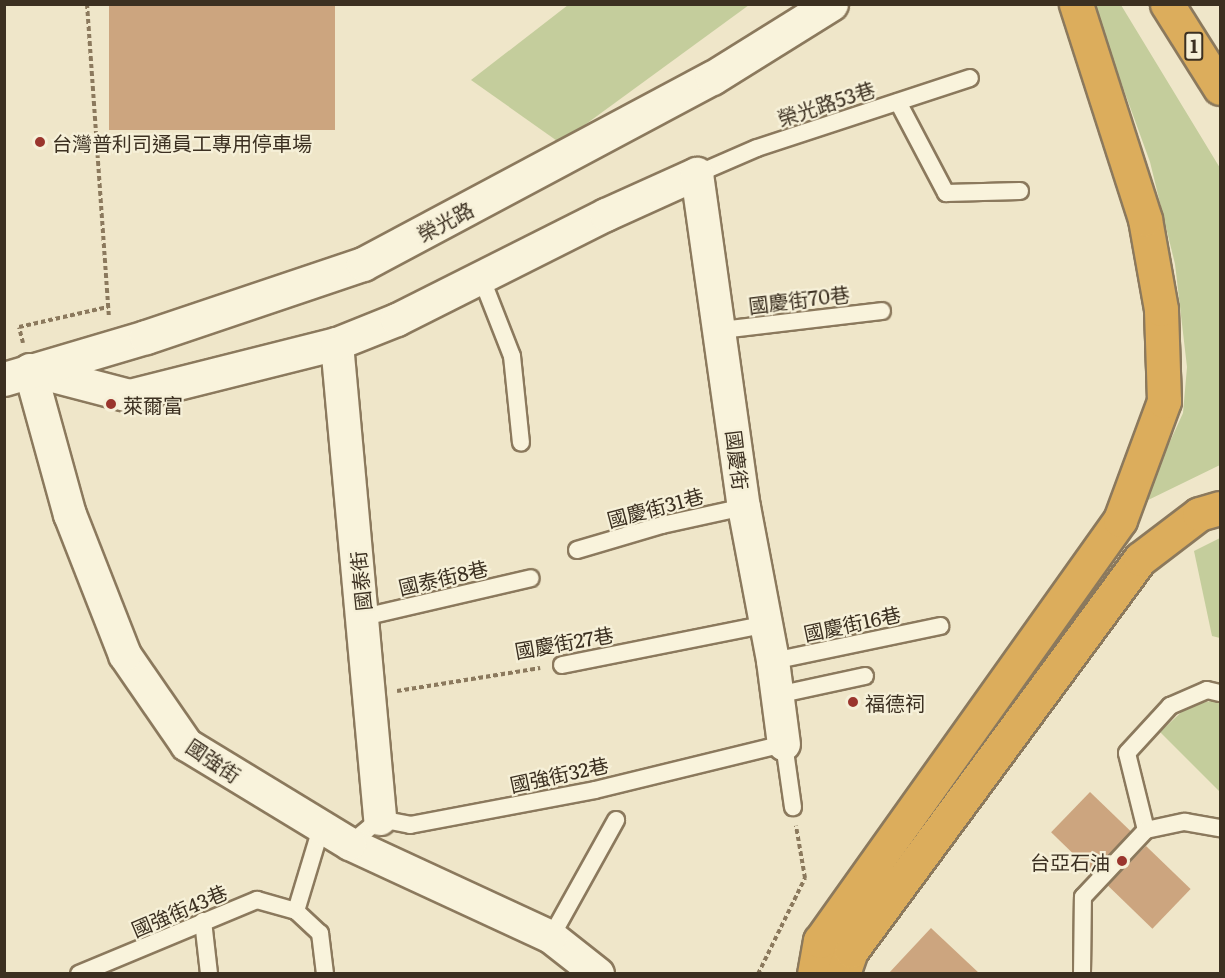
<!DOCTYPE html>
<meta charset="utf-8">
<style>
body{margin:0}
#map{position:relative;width:1225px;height:978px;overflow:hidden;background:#efe6c9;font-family:Literata,"Noto Sans TC",serif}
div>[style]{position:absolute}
.green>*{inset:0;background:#c4cd9c}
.building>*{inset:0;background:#cca57f;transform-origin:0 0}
.path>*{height:4px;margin-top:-2px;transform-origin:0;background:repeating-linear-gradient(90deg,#8b795d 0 4.5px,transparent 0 7.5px)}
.roads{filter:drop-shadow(2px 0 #8b795d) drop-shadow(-2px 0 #8b795d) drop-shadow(0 2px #8b795d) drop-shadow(0 -2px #8b795d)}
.lane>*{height:16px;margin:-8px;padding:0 8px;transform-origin:8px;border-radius:8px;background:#f9f3dc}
.street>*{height:32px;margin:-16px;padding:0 16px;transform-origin:16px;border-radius:16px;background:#f9f3dc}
.secondary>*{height:33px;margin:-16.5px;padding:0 16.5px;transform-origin:16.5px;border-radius:16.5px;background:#f9f3dc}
.highway>*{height:33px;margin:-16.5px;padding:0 16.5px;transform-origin:16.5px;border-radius:16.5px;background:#dcad5c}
.dots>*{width:16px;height:16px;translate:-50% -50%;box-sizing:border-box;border:3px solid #f6f0d8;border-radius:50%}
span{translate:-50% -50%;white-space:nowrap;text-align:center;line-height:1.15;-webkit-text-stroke:4.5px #f6f0d8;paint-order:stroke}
.shield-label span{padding:2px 4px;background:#f6f0d8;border:2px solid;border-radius:4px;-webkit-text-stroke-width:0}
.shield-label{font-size:18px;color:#3c3021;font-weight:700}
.street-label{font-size:20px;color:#3c3021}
.poi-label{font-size:20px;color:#3c3021}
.left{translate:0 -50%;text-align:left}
.right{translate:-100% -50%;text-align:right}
.frame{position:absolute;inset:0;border:6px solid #3c3021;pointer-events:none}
</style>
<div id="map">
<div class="green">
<i style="clip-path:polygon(568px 5px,749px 5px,560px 143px,471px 80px)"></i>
<i style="clip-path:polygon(1093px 5px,1121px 5px,1220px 168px,1220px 465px,1142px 503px,1183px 413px,1187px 367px,1175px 264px,1150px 162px)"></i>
<i style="clip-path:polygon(1220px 538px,1220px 638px,1212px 636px,1194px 551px)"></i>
<i style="clip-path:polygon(1220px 699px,1220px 792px,1160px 732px,1188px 706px)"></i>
</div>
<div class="building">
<i style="left:109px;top:4px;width:226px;height:126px"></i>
<i style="left:1090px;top:792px;width:57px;height:56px;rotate:44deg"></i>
<i style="left:1146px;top:846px;width:62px;height:55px;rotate:44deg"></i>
<i style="clip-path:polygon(931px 928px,980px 974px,888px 974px)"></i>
</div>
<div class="path">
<i style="left:87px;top:4px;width:314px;rotate:86deg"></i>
<i style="left:23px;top:343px;width:16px;rotate:-104deg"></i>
<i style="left:19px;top:327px;width:91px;rotate:-12.7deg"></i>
<i style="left:397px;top:691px;width:145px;rotate:-9.1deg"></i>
<i style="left:758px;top:974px;width:107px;rotate:-63.9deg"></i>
<i style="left:805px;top:878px;width:53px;rotate:-99.8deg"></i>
</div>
<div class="roads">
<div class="lane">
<i style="left:898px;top:102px;width:103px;rotate:62.2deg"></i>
<i style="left:946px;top:193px;width:74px;rotate:-1.5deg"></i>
<i style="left:697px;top:174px;width:65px;rotate:-23.4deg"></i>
<i style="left:757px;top:148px;width:224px;rotate:-18.2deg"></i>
<i style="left:481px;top:277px;width:85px;rotate:68.6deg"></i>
<i style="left:512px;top:356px;width:87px;rotate:84.1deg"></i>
<i style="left:721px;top:330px;width:162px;rotate:-6.7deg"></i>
<i style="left:577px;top:550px;width:89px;rotate:-16.4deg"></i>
<i style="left:662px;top:525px;width:84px;rotate:-12.4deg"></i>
<i style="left:364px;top:617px;width:171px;rotate:-13.1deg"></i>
<i style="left:773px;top:661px;width:171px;rotate:-11.8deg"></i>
<i style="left:562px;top:665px;width:205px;rotate:-11.3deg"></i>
<i style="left:777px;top:695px;width:90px;rotate:-12.2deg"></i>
<i style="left:1146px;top:830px;width:79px;rotate:-103.9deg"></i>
<i style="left:1127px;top:753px;width:64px;rotate:-47.5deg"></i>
<i style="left:1170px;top:706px;width:40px;rotate:-23.4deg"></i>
<i style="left:1207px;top:690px;width:13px;rotate:13deg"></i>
<i style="left:350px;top:844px;width:39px;rotate:-40deg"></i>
<i style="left:380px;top:819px;width:31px;rotate:11deg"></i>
<i style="left:410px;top:825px;width:188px;rotate:-10.7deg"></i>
<i style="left:595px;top:790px;width:195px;rotate:-13.7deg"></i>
<i style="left:784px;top:744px;width:64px;rotate:81.9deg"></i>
<i style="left:296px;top:911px;width:87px;rotate:-73.2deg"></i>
<i style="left:203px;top:921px;width:53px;rotate:83.5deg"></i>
<i style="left:551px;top:937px;width:134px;rotate:-60.9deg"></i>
<i style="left:79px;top:974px;width:193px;rotate:-22.6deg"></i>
<i style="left:257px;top:900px;width:41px;rotate:15.8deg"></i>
<i style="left:296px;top:911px;width:33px;rotate:43deg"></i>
<i style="left:320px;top:933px;width:41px;rotate:83deg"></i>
<i style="left:1082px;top:974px;width:77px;rotate:-89.3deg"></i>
<i style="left:1083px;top:897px;width:92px;rotate:-46.8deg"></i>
<i style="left:1146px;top:830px;width:40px;rotate:-12deg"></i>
<i style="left:1185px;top:822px;width:36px;rotate:10deg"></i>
</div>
<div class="street">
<i style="left:337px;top:344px;width:477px;rotate:84.8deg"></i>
<i style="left:598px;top:974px;width:60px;rotate:-141.8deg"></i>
<i style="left:551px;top:937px;width:221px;rotate:-155.2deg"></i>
<i style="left:350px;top:844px;width:191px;rotate:-148.7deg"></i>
<i style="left:187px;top:745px;width:109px;rotate:-124.6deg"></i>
<i style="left:125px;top:655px;width:150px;rotate:-111.4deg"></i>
<i style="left:70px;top:515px;width:150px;rotate:-105.4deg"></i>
<i style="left:30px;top:370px;width:103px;rotate:14.6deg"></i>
<i style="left:130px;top:396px;width:213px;rotate:-14.1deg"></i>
<i style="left:337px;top:344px;width:65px;rotate:-21.8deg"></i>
<i style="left:397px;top:320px;width:234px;rotate:-26.7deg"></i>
<i style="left:606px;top:215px;width:100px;rotate:-24.3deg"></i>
<i style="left:697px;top:174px;width:336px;rotate:82deg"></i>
<i style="left:744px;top:507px;width:157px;rotate:79.3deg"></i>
<i style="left:773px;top:661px;width:84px;rotate:82.5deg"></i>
</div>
<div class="secondary">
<i style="left:4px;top:379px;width:148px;rotate:-16.5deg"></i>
<i style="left:146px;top:337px;width:229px;rotate:-18.6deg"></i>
<i style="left:363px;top:264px;width:395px;rotate:-28.1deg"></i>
<i style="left:712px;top:78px;width:140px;rotate:-31.9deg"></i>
</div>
<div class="highway">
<i style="left:1167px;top:4px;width:99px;rotate:57.8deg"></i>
<i style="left:814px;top:974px;width:34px;rotate:-80deg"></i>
<i style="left:820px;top:941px;width:517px;rotate:-54.53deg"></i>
<i style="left:1120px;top:520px;width:127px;rotate:-69.7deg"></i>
<i style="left:1164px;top:401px;width:92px;rotate:-91.9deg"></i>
<i style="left:1161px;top:309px;width:91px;rotate:-100.1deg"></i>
<i style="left:1145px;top:219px;width:226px;rotate:-107.8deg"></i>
<i style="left:843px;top:974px;width:24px;rotate:-71deg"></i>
<i style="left:851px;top:951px;width:487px;rotate:-53.6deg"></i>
<i style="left:1140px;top:559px;width:74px;rotate:-37.3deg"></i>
<i style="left:1199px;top:514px;width:22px;rotate:-16deg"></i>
</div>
</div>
<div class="dots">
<i style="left:40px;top:142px;background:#9a352d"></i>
<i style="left:111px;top:404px;background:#9a352d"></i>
<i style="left:853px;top:702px;background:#9a352d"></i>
<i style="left:1122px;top:861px;background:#9a352d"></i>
</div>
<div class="shield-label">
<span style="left:1194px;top:46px">1</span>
</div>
<div class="street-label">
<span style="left:826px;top:103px;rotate:-18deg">榮光路53巷</span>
<span style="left:445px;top:221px;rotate:-28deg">榮光路</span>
<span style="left:799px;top:299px;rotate:-7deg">國慶街70巷</span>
<span style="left:738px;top:460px;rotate:83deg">國慶街</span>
<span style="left:655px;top:507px;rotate:-15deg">國慶街31巷</span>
<span style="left:443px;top:577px;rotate:-13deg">國泰街8巷</span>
<span style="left:360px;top:581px;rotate:-96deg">國泰街</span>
<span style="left:852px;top:623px;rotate:-12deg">國慶街16巷</span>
<span style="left:564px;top:642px;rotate:-10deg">國慶街27巷</span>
<span style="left:214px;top:760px;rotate:34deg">國強街</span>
<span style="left:559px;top:774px;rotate:-12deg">國強街32巷</span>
<span style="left:179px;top:910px;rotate:-23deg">國強街43巷</span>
</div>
<div class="poi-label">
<span class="left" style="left:52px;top:142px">台灣普利司通員工專用停車場</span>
<span class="left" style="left:123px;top:404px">萊爾富</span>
<span class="left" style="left:865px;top:702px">福德祠</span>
<span class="right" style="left:1110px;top:861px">台亞石油</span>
</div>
<div class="frame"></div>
</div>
